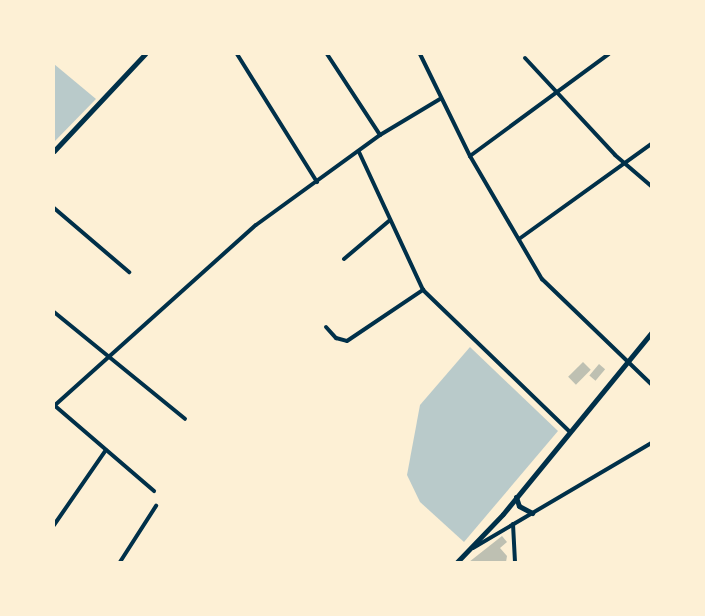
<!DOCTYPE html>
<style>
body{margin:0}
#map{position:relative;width:705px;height:616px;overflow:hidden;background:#fdf0d5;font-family:Quicksand,sans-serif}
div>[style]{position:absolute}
.green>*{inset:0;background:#b9caca}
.building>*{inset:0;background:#bec0b2;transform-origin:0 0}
.minor>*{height:4px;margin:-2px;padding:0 2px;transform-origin:2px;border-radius:2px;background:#003049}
.tertiary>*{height:4.5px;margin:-2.25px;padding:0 2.25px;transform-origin:2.25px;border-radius:2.25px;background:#003049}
.secondary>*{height:5px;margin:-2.5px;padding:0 2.5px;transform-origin:2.5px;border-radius:2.5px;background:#003049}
span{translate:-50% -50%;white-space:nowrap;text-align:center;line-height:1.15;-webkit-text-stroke:4px #fdf0d5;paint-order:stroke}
.frame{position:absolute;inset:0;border:55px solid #fdf0d5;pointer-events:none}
</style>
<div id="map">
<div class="green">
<i style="clip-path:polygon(54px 64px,96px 99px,54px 142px)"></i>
<i style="clip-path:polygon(470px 347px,558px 431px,464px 542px,420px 502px,407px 475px,420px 405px)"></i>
</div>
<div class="building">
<i style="left:583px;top:362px;width:11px;height:21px;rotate:45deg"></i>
<i style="left:599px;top:364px;width:8px;height:15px;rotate:40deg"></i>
<i style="clip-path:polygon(502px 536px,507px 542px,500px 548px,507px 556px,506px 562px,469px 562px)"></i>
</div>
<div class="minor">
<i style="left:237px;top:54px;width:151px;rotate:58deg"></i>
<i style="left:327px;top:54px;width:97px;rotate:56.8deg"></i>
<i style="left:420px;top:54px;width:114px;rotate:63.9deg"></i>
<i style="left:470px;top:156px;width:143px;rotate:59.7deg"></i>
<i style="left:542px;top:279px;width:151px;rotate:43.9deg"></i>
<i style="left:525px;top:58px;width:132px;rotate:47.1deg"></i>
<i style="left:615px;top:155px;width:48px;rotate:40.7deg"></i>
<i style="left:359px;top:152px;width:152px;rotate:65.1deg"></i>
<i style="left:423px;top:290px;width:204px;rotate:44deg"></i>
<i style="left:470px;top:156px;width:172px;rotate:-36.3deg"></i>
<i style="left:54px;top:208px;width:99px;rotate:40.5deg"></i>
<i style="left:519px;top:239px;width:163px;rotate:-35.7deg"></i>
<i style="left:344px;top:259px;width:60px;rotate:-40.3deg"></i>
<i style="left:54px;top:312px;width:169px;rotate:39.2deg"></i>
<i style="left:326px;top:327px;width:15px;rotate:48deg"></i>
<i style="left:336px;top:338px;width:11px;rotate:15deg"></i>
<i style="left:347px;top:341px;width:92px;rotate:-33.9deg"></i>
<i style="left:54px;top:405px;width:132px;rotate:40.7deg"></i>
<i style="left:54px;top:406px;width:271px;rotate:-41.9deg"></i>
<i style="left:256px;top:225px;width:153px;rotate:-36deg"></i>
<i style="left:380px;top:135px;width:70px;rotate:-31deg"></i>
<i style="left:513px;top:524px;width:38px;rotate:87deg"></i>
<i style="left:54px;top:525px;width:91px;rotate:-55.3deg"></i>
<i style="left:473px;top:548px;width:207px;rotate:-30.5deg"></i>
<i style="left:120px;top:562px;width:67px;rotate:-57.3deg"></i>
</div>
<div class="tertiary">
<i style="left:54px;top:151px;width:133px;rotate:-46.8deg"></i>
</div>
<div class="secondary">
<i style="left:516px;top:497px;width:9px;rotate:72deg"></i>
<i style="left:519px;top:506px;width:15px;rotate:28deg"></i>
<i style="left:457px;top:562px;width:66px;rotate:-46.2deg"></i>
<i style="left:503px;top:514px;width:234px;rotate:-50.7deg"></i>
</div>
<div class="frame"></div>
</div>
